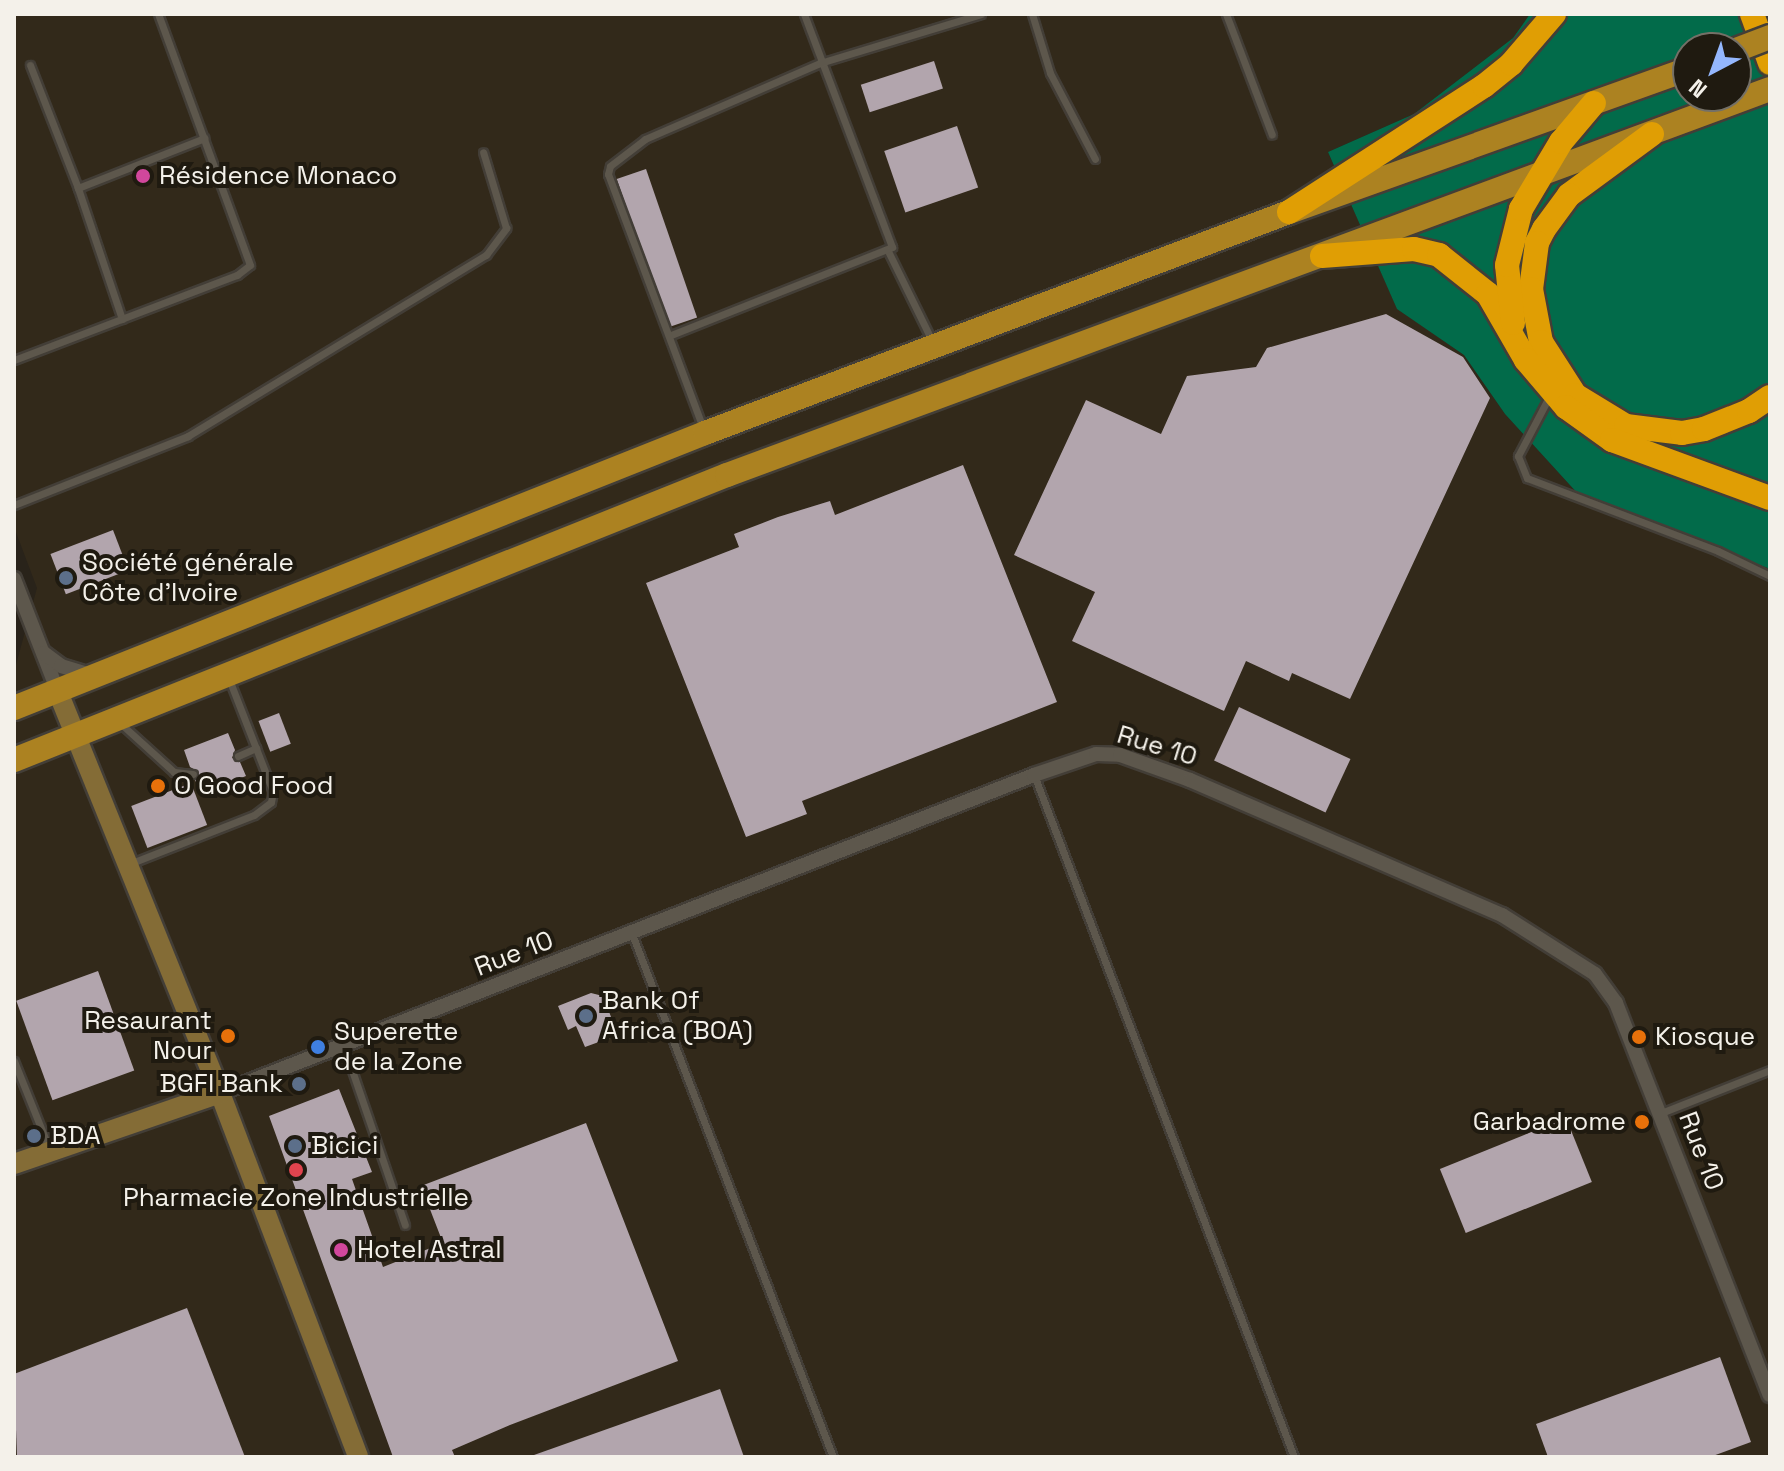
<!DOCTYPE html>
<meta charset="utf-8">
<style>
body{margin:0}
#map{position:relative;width:1784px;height:1471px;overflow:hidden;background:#29231a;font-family:"Space Grotesk",sans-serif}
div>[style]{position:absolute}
.built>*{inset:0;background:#32291a}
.forest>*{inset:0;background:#026b4a}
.building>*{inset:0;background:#b2a5ad;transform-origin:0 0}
.roads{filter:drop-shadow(2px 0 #433e37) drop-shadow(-2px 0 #433e37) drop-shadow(0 2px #433e37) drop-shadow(0 -2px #433e37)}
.lane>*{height:7px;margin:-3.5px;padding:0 3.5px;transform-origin:3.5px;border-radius:3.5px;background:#5d574c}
.street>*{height:14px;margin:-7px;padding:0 7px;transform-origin:7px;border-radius:7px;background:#5d574c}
.secondary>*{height:20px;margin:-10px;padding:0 10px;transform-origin:10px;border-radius:10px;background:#846c36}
.primary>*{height:24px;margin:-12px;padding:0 12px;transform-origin:12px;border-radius:12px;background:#ac8221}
.highway>*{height:24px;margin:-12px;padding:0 12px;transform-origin:12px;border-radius:12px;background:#e09e04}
.bridges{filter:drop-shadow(2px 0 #433e37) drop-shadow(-2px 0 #433e37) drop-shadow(0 2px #433e37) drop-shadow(0 -2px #433e37)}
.primary-bridge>*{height:24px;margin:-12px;padding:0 12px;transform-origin:12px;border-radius:12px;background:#ac8221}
.dots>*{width:22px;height:22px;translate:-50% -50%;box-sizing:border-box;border:4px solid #1f1a10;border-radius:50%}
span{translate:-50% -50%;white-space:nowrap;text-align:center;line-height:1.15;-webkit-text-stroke:8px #1f1a10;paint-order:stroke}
.poi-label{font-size:26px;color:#f4f1ea}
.left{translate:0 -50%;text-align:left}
.right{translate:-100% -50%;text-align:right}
.street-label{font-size:26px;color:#f4f1ea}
.frame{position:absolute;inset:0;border:16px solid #f4f1ea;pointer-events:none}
.north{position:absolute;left:1672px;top:32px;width:80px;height:80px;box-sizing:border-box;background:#1f1a10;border:2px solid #747067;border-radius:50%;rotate:221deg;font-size:22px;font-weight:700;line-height:32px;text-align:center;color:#f4f1ea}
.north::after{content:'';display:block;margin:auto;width:28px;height:36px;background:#94b7fd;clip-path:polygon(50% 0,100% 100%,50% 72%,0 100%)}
</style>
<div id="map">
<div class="built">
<i style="clip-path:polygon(14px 14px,1530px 14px,1513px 38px,1414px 114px,1328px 152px,1397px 308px,1464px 355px,1505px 414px,1579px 495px,1770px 569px,1770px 1457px,14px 1457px,14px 672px,37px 588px,14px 527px)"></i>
</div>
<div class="forest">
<i style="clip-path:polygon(evenodd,1530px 14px,1770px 14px,1770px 569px,1579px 495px,1505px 414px,1464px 355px,1397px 309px,1328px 152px,1414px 114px,1513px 38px,1530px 14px,1688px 48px,1736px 48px,1736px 96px,1688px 96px,1688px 48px)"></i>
</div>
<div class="building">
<i style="left:934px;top:61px;width:29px;height:77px;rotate:72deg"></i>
<i style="left:957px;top:126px;width:65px;height:77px;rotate:71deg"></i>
<i style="left:646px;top:169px;width:157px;height:31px;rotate:71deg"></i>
<i style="clip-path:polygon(1386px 314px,1463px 357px,1490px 398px,1350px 699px,1292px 673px,1289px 681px,1246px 661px,1224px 711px,1072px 641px,1095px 592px,1014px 555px,1086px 400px,1161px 434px,1187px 376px,1256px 367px,1267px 348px)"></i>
<i style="clip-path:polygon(963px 465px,1057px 702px,802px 801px,807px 814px,746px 837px,646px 583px,739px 547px,734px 534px,778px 517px,830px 501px,835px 515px)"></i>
<i style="left:113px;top:530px;width:43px;height:67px;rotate:69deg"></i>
<i style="left:1239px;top:707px;width:123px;height:59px;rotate:25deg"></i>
<i style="left:279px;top:713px;width:33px;height:22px;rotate:69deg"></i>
<i style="clip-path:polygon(228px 733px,235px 750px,232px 758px,240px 762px,246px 776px,201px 794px,195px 780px,199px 772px,190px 767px,184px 750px)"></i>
<i style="left:191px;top:783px;width:45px;height:64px;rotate:69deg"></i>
<i style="left:98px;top:971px;width:106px;height:87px;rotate:70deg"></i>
<i style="clip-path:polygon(591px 993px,603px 996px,618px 1035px,585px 1047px,576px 1026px,568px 1030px,558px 1006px)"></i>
<i style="clip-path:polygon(339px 1089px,372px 1172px,352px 1179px,383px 1267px,443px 1243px,421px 1186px,586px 1123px,678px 1361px,510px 1425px,452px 1450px,455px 1457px,393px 1457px,269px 1116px)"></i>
<i style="left:1566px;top:1118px;width:69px;height:136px;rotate:68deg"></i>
<i style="clip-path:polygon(187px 1308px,245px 1457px,17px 1457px,14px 1374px)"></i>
<i style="clip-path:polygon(1720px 1357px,1751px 1442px,1710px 1457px,1548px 1457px,1536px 1424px)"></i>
<i style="clip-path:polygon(720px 1389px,744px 1457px,534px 1457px,534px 1455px)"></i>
</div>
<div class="roads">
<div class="lane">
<i style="left:1032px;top:14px;width:62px;rotate:73deg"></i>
<i style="left:1050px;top:73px;width:97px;rotate:62.4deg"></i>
<i style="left:1226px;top:14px;width:129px;rotate:69.2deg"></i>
<i style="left:30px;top:65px;width:132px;rotate:68.7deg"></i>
<i style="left:888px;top:251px;width:102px;rotate:63.9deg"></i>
<i style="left:122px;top:319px;width:138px;rotate:-108.6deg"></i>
<i style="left:78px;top:188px;width:136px;rotate:-21.6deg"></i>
<i style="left:671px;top:335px;width:238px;rotate:-21.7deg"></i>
<i style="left:892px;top:247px;width:249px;rotate:-110.7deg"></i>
<i style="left:14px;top:360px;width:239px;rotate:-20.9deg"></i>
<i style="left:237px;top:275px;width:16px;rotate:-38deg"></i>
<i style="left:250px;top:265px;width:267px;rotate:-110.1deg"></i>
<i style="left:1550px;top:395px;width:69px;rotate:117.7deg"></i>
<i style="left:1518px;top:456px;width:24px;rotate:68deg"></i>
<i style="left:1527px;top:478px;width:204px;rotate:20.9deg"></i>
<i style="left:1718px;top:551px;width:58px;rotate:25.7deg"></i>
<i style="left:703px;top:428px;width:271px;rotate:-110.5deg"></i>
<i style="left:608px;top:174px;width:8px;rotate:-76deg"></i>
<i style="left:610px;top:166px;width:44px;rotate:-37.6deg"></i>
<i style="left:645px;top:139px;width:191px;rotate:-23.5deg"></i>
<i style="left:820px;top:63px;width:168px;rotate:-16.9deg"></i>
<i style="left:14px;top:505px;width:187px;rotate:-21.6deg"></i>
<i style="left:188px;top:436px;width:349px;rotate:-31.3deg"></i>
<i style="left:486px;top:255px;width:34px;rotate:-53deg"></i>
<i style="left:506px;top:228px;width:79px;rotate:-106.8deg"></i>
<i style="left:120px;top:723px;width:73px;rotate:42.2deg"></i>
<i style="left:174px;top:772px;width:19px;rotate:6deg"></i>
<i style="left:238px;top:756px;width:20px;rotate:-24deg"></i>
<i style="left:1034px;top:775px;width:730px;rotate:69.13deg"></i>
<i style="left:129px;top:864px;width:134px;rotate:-21.4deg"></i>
<i style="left:254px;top:815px;width:21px;rotate:-37deg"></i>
<i style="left:271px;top:802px;width:10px;rotate:-79deg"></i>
<i style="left:273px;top:792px;width:121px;rotate:-111.3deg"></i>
<i style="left:632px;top:934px;width:560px;rotate:68.98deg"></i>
<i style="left:344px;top:1047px;width:188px;rotate:71.1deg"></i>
<i style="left:14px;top:1061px;width:94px;rotate:68.1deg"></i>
<i style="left:1661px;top:1113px;width:117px;rotate:-21.5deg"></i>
</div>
<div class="street">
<i style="left:14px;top:579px;width:121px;rotate:68.7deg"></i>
<i style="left:44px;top:653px;width:21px;rotate:37deg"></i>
<i style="left:61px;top:666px;width:30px;rotate:17deg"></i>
<i style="left:220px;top:1093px;width:874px;rotate:-21.34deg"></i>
<i style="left:1034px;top:775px;width:65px;rotate:-18.7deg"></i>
<i style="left:1096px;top:754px;width:24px;rotate:2deg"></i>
<i style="left:1120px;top:755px;width:74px;rotate:19.7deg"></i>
<i style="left:1190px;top:780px;width:340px;rotate:23.4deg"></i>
<i style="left:1502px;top:915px;width:110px;rotate:32.4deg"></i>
<i style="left:1595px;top:974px;width:36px;rotate:54deg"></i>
<i style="left:1616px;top:1003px;width:421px;rotate:68.6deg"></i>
</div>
<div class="secondary">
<i style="left:58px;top:692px;width:432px;rotate:68deg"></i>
<i style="left:220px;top:1093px;width:389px;rotate:69.2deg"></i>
<i style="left:14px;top:1164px;width:218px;rotate:-19deg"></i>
</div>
<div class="primary">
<i style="left:14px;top:708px;width:744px;rotate:-21.7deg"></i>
<i style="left:705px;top:433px;width:624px;rotate:-20.73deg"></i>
<i style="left:1289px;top:212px;width:424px;rotate:-19.7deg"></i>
<i style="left:14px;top:760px;width:768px;rotate:-21.79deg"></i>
<i style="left:727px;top:475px;width:1112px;rotate:-20.31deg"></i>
</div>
<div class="highway">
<i style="left:1752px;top:14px;width:52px;rotate:69.8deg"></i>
<i style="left:1652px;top:134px;width:103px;rotate:143.7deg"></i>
<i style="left:1569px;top:195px;width:42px;rotate:126.3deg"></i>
<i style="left:1544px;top:229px;width:16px;rotate:117deg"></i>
<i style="left:1537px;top:243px;width:46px;rotate:97.4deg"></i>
<i style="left:1531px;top:289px;width:54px;rotate:79.3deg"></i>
<i style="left:1541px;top:342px;width:63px;rotate:57.3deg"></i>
<i style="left:1575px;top:395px;width:60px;rotate:31.3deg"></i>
<i style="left:1626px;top:426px;width:56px;rotate:7.1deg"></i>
<i style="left:1682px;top:433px;width:22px;rotate:-10deg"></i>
<i style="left:1704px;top:429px;width:48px;rotate:-21.8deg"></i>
<i style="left:1749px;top:411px;width:25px;rotate:-34deg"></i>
<i style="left:1289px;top:212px;width:232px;rotate:-32.9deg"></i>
<i style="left:1484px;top:86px;width:35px;rotate:-39deg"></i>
<i style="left:1511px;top:64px;width:66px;rotate:-49.3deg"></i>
<i style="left:1322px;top:256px;width:92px;rotate:-4.4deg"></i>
<i style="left:1414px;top:249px;width:26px;rotate:13deg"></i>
<i style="left:1439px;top:255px;width:63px;rotate:38.5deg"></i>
<i style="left:1488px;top:294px;width:76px;rotate:60.1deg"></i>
<i style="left:1526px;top:360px;width:62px;rotate:49.6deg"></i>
<i style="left:1566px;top:407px;width:57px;rotate:35.7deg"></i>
<i style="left:1612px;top:440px;width:168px;rotate:20.2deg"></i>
<i style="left:1513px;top:323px;width:58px;rotate:-95.9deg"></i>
<i style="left:1507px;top:265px;width:58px;rotate:-76deg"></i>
<i style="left:1521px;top:209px;width:78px;rotate:-59.2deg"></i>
<i style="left:1561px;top:142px;width:51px;rotate:-49.8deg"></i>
</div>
</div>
<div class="bridges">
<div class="primary-bridge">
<i style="left:1736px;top:50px;width:36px;rotate:-21deg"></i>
</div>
</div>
<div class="dots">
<i style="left:143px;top:176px;background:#d1479c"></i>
<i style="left:66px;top:578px;background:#5c6f8a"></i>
<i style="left:158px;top:786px;background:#e8710a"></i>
<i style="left:586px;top:1016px;background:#5c6f8a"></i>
<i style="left:228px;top:1036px;background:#e8710a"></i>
<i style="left:1639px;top:1037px;background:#e8710a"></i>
<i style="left:318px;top:1047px;background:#3f7fe0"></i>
<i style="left:299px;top:1084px;background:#5c6f8a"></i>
<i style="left:1642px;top:1122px;background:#e8710a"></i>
<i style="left:34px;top:1136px;background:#5c6f8a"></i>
<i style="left:295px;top:1146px;background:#5c6f8a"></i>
<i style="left:296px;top:1170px;background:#e0444e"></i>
<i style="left:341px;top:1250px;background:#d1479c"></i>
</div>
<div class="poi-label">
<span class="left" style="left:159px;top:176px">Résidence Monaco</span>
<span class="left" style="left:82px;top:578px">Société générale<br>Côte d’Ivoire</span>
<span class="left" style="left:174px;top:786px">O Good Food</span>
<span class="left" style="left:602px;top:1016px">Bank Of<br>Africa (BOA)</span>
<span class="right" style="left:212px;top:1036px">Resaurant<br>Nour</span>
<span class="left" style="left:334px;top:1047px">Superette<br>de la Zone</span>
<span class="left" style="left:1655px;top:1037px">Kiosque</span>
<span class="right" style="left:283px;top:1084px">BGFI Bank</span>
<span class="right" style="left:1626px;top:1122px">Garbadrome</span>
<span class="left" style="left:50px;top:1136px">BDA</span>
<span class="left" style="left:311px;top:1146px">Bicici</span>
<span style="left:296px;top:1198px">Pharmacie Zone Industrielle</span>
<span class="left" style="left:357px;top:1250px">Hotel Astral</span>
</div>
<div class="street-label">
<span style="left:1157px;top:746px;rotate:17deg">Rue 10</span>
<span style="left:514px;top:954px;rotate:-21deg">Rue 10</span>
<span style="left:1701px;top:1151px;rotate:69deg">Rue 10</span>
</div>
<div class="frame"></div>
<div class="north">N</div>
</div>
